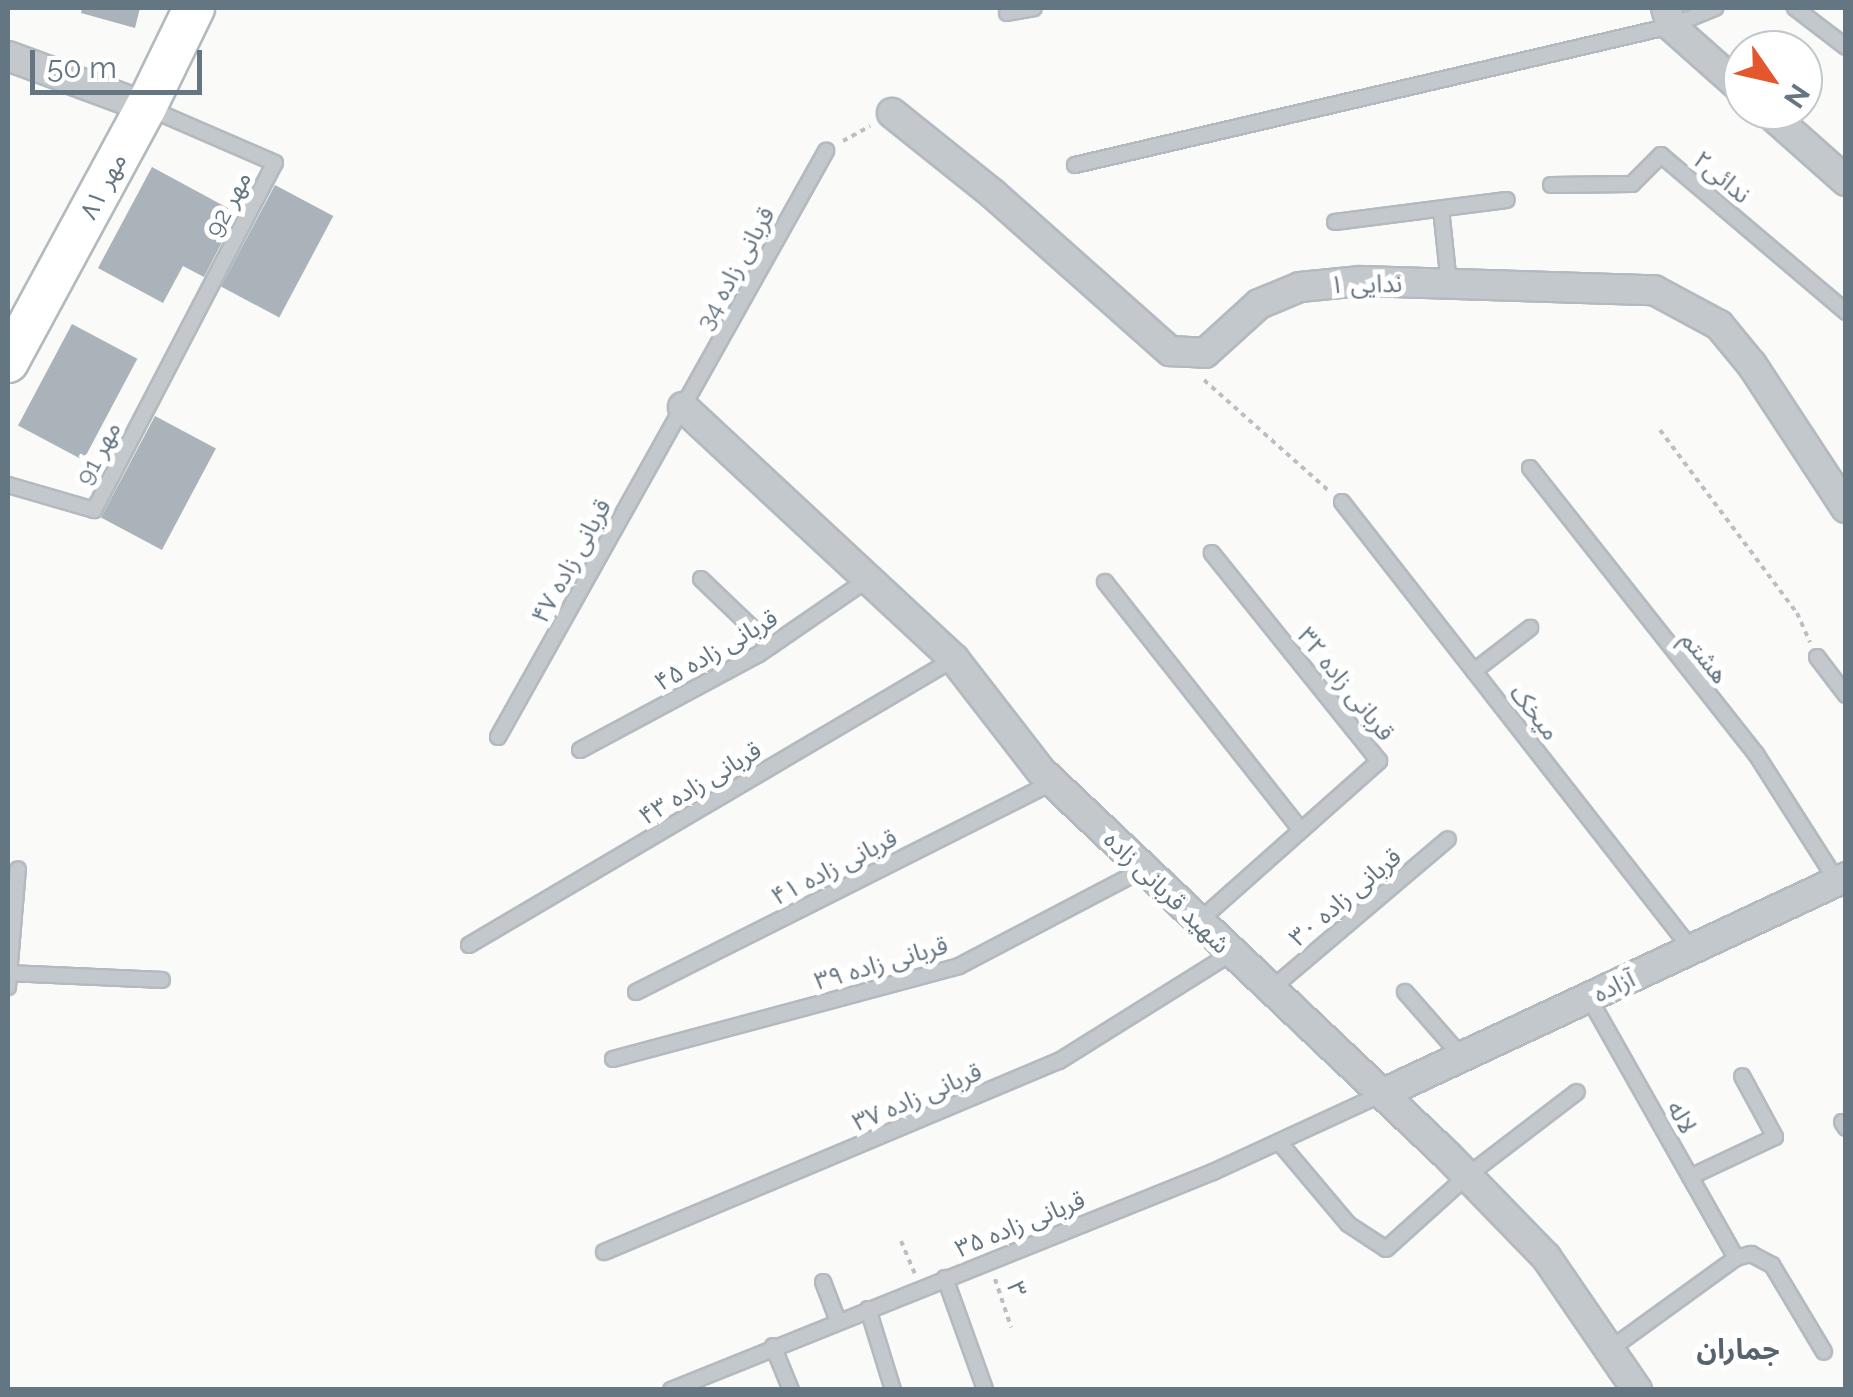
<!DOCTYPE html>
<meta charset="utf-8">
<style>
body{margin:0}
#map{position:relative;width:1853px;height:1397px;overflow:hidden;background:#fafaf8;font-family:Raleway,"Noto Sans Arabic",sans-serif}
div>[style]{position:absolute}
.building>*{inset:0;background:#aab3b9;transform-origin:0 0}
.path>*{height:4px;margin-top:-2px;transform-origin:0;background:repeating-linear-gradient(90deg,#bbbfc2 0 5px,transparent 0 10px)}
.roads{filter:drop-shadow(2px 0 #b3babf) drop-shadow(-2px 0 #b3babf) drop-shadow(0 2px #b3babf) drop-shadow(0 -2px #b3babf)}
.lane>*{height:14px;margin:-7px;padding:0 7px;transform-origin:7px;border-radius:7px;background:#c3c8cc}
.street>*{height:28px;margin:-14px;padding:0 14px;transform-origin:14px;border-radius:14px;background:#c3c8cc}
.secondary>*{height:40px;margin:-20px;padding:0 20px;transform-origin:20px;border-radius:20px;background:#fff}
span{translate:-50% -50%;white-space:nowrap;text-align:center;line-height:1.15;-webkit-text-stroke:10px #fff;paint-order:stroke}
.street-label{font-size:25px;color:#657683}
.neighbourhood-label{font-size:28px;color:#57646e;font-weight:700}
.frame{position:absolute;inset:0;border:10px solid #657683;pointer-events:none}
.north{position:absolute;left:1723px;top:30px;width:100px;height:100px;box-sizing:border-box;background:#fff;border:2px solid #c1c8cd;border-radius:50%;rotate:124deg;font-size:28px;font-weight:700;line-height:40px;text-align:center;color:#657683}
.north::after{content:'';display:block;margin:auto;width:35px;height:45px;background:#e4572e;clip-path:polygon(50% 0,100% 100%,50% 72%,0 100%)}
.scale{position:absolute;left:30px;top:50px;width:172px;height:45px;box-sizing:border-box;border:5px solid #657683;border-top:0;padding-left:12px;font-size:30px;line-height:35px;white-space:nowrap;color:#657683;-webkit-text-stroke:8px #fff;paint-order:stroke}
</style>
<div id="map">
<div class="building">
<i style="clip-path:polygon(82px 8px,140px 8px,135px 28px,81px 13px)"></i>
<i style="clip-path:polygon(152px 167px,237px 213px,204px 277px,183px 266px,163px 303px,98px 268px)"></i>
<i style="left:275px;top:185px;width:66px;height:115px;rotate:28deg"></i>
<i style="left:72px;top:324px;width:74px;height:115px;rotate:28deg"></i>
<i style="left:155px;top:416px;width:69px;height:115px;rotate:28deg"></i>
</div>
<div class="path">
<i style="left:843px;top:141px;width:31px;rotate:-29deg"></i>
<i style="left:1204px;top:380px;width:166px;rotate:41.6deg"></i>
<i style="left:1660px;top:430px;width:229px;rotate:53.2deg"></i>
<i style="left:1797px;top:613px;width:32px;rotate:66deg"></i>
<i style="left:901px;top:1241px;width:36px;rotate:67deg"></i>
<i style="left:995px;top:1279px;width:51px;rotate:71.6deg"></i>
</div>
<div class="roads">
<div class="lane">
<i style="left:1795px;top:8px;width:64px;rotate:37.4deg"></i>
<i style="left:1007px;top:13px;width:27px;rotate:-10deg"></i>
<i style="left:1075px;top:165px;width:612px;rotate:-13.13deg"></i>
<i style="left:1671px;top:26px;width:48px;rotate:-22.2deg"></i>
<i style="left:1551px;top:185px;width:81px;rotate:-0.7deg"></i>
<i style="left:1632px;top:184px;width:41px;rotate:-45deg"></i>
<i style="left:1661px;top:155px;width:243px;rotate:40.3deg"></i>
<i style="left:1441px;top:209px;width:75px;rotate:83.9deg"></i>
<i style="left:1335px;top:222px;width:173px;rotate:-7.3deg"></i>
<i style="left:1530px;top:468px;width:365px;rotate:51.7deg"></i>
<i style="left:1756px;top:754px;width:151px;rotate:57.5deg"></i>
<i style="left:8px;top:485px;width:90px;rotate:16.2deg"></i>
<i style="left:94px;top:510px;width:391px;rotate:-62.5deg"></i>
<i style="left:275px;top:163px;width:138px;rotate:-156.6deg"></i>
<i style="left:1342px;top:502px;width:569px;rotate:52deg"></i>
<i style="left:701px;top:579px;width:97px;rotate:43.7deg"></i>
<i style="left:1105px;top:582px;width:316px;rotate:51.7deg"></i>
<i style="left:1817px;top:657px;width:48px;rotate:52.7deg"></i>
<i style="left:1474px;top:671px;width:71px;rotate:-37.5deg"></i>
<i style="left:498px;top:737px;width:672px;rotate:-60.76deg"></i>
<i style="left:580px;top:750px;width:203px;rotate:-28.2deg"></i>
<i style="left:759px;top:654px;width:132px;rotate:-34.5deg"></i>
<i style="left:1199px;top:921px;width:241px;rotate:-41.6deg"></i>
<i style="left:1379px;top:761px;width:267px;rotate:-128.8deg"></i>
<i style="left:469px;top:945px;width:563px;rotate:-30.53deg"></i>
<i style="left:9px;top:973px;width:153px;rotate:2.6deg"></i>
<i style="left:8px;top:987px;width:118px;rotate:-85.2deg"></i>
<i style="left:1270px;top:990px;width:233px;rotate:-40.3deg"></i>
<i style="left:636px;top:992px;width:466px;rotate:-26.7deg"></i>
<i style="left:1405px;top:992px;width:86px;rotate:48.8deg"></i>
<i style="left:1589px;top:998px;width:299px;rotate:60.5deg"></i>
<i style="left:613px;top:1059px;width:358px;rotate:-15deg"></i>
<i style="left:959px;top:966px;width:209px;rotate:-27.7deg"></i>
<i style="left:1842px;top:1122px;width:7px;rotate:56deg"></i>
<i style="left:1279px;top:1142px;width:107px;rotate:49.9deg"></i>
<i style="left:1348px;top:1224px;width:45px;rotate:33.3deg"></i>
<i style="left:1386px;top:1249px;width:109px;rotate:-42deg"></i>
<i style="left:1467px;top:1176px;width:138px;rotate:-37.4deg"></i>
<i style="left:1690px;top:1177px;width:94px;rotate:-25.2deg"></i>
<i style="left:1775px;top:1137px;width:69px;rotate:-118.4deg"></i>
<i style="left:604px;top:1252px;width:493px;rotate:-22.8deg"></i>
<i style="left:1059px;top:1061px;width:204px;rotate:-32deg"></i>
<i style="left:945px;top:1278px;width:118px;rotate:70.2deg"></i>
<i style="left:823px;top:1282px;width:42px;rotate:69deg"></i>
<i style="left:868px;top:1309px;width:85px;rotate:72.8deg"></i>
<i style="left:773px;top:1346px;width:48px;rotate:67.8deg"></i>
<i style="left:1609px;top:1350px;width:157px;rotate:-35.9deg"></i>
<i style="left:1736px;top:1258px;width:16px;rotate:-15deg"></i>
<i style="left:1751px;top:1254px;width:24px;rotate:28deg"></i>
<i style="left:1772px;top:1265px;width:101px;rotate:59.1deg"></i>
<i style="left:671px;top:1390px;width:584px;rotate:-21.91deg"></i>
<i style="left:1213px;top:1172px;width:186px;rotate:-24.8deg"></i>
</div>
<div class="street">
<i style="left:1666px;top:8px;width:19px;rotate:74deg"></i>
<i style="left:1671px;top:26px;width:96px;rotate:41.6deg"></i>
<i style="left:8px;top:56px;width:147px;rotate:20.3deg"></i>
<i style="left:1766px;top:110px;width:107px;rotate:41.6deg"></i>
<i style="left:892px;top:113px;width:129px;rotate:38.7deg"></i>
<i style="left:993px;top:194px;width:237px;rotate:41.6deg"></i>
<i style="left:1170px;top:351px;width:35px;rotate:3deg"></i>
<i style="left:1205px;top:353px;width:73px;rotate:-42.2deg"></i>
<i style="left:1259px;top:304px;width:44px;rotate:-22.5deg"></i>
<i style="left:1300px;top:287px;width:61px;rotate:-5.6deg"></i>
<i style="left:1361px;top:281px;width:293px;rotate:1.8deg"></i>
<i style="left:1654px;top:290px;width:74px;rotate:28.3deg"></i>
<i style="left:1719px;top:325px;width:52px;rotate:50.5deg"></i>
<i style="left:1752px;top:365px;width:171px;rotate:56.7deg"></i>
<i style="left:683px;top:407px;width:370px;rotate:42.9deg"></i>
<i style="left:954px;top:659px;width:142px;rotate:52.2deg"></i>
<i style="left:1041px;top:771px;width:560px;rotate:43.41deg"></i>
<i style="left:1448px;top:1156px;width:141px;rotate:45.9deg"></i>
<i style="left:1546px;top:1257px;width:161px;rotate:55.6deg"></i>
<i style="left:1382px;top:1094px;width:512px;rotate:-25.06deg"></i>
</div>
<div class="secondary">
<i style="left:8px;top:362px;width:290px;rotate:-61.6deg"></i>
<i style="left:146px;top:107px;width:110px;rotate:-64.1deg"></i>
</div>
</div>
<div class="street-label">
<span style="left:1722px;top:177px;rotate:40deg">ندائی۲</span>
<span style="left:103px;top:186px;rotate:-62deg">مهر ۸۱</span>
<span style="left:228px;top:204px;rotate:-62deg">مهر 92</span>
<span style="left:735px;top:268px;rotate:-61deg">قربانی زاده 34</span>
<span style="left:1366px;top:284px;rotate:-1deg">ندایی ۱</span>
<span style="left:98px;top:453px;rotate:-62deg">مهر 91</span>
<span style="left:571px;top:561px;rotate:-61deg">قربانی زاده ۴۷</span>
<span style="left:716px;top:650px;rotate:-30deg">قربانی زاده ۴۵</span>
<span style="left:1705px;top:657px;rotate:51deg">هشتم</span>
<span style="left:1346px;top:684px;rotate:51deg">قربانی زاده ۳۲</span>
<span style="left:1535px;top:712px;rotate:52deg">میخک</span>
<span style="left:700px;top:783px;rotate:-31deg">قربانی زاده ۴۳</span>
<span style="left:834px;top:867px;rotate:-27deg">قربانی زاده ۴۱</span>
<span style="left:1167px;top:892px;rotate:44deg">شهید قربانی زاده</span>
<span style="left:1345px;top:897px;rotate:-40deg">قربانی زاده ۳۰</span>
<span style="left:881px;top:963px;rotate:-16deg">قربانی زاده ۳۹</span>
<span style="left:1614px;top:986px;rotate:-25deg">آزاده</span>
<span style="left:917px;top:1097px;rotate:-23deg">قربانی زاده ۳۷</span>
<span style="left:1682px;top:1117px;rotate:60deg">لاله</span>
<span style="left:1020px;top:1224px;rotate:-22deg">قربانی زاده ۳۵</span>
<span style="left:1017px;top:1289px;rotate:72deg">۳</span>
</div>
<div class="neighbourhood-label">
<span style="left:1738px;top:1350px">جماران</span>
</div>
<div class="frame"></div>
<div class="north">N</div>
<div class="scale">50 m</div>
</div>
